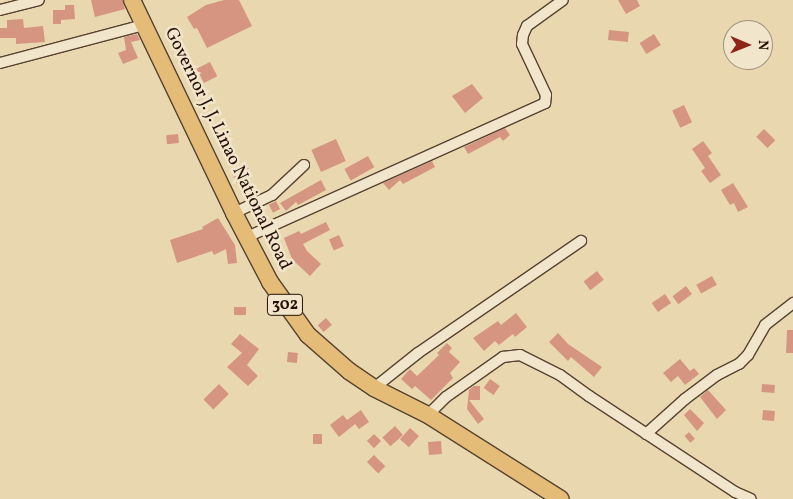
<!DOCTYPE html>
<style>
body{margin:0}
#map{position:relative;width:793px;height:499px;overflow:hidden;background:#e9d8af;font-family:Vollkorn,serif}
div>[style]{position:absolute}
.building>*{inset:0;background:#d59580;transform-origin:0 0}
.roads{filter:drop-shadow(1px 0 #574230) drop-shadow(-1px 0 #574230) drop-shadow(0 1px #574230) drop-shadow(0 -1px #574230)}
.street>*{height:10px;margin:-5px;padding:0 5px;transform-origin:5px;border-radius:5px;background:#f1e6cb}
.primary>*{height:16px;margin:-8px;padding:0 8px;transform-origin:8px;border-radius:8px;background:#e4bc78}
span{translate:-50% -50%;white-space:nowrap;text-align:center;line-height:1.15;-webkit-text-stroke:5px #f1e6cb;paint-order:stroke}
.shield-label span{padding:1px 4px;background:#f1e6cb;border:1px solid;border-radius:4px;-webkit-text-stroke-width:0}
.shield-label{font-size:16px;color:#261006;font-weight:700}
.street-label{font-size:18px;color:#261006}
.north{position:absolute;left:723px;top:20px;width:50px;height:50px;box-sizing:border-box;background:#f1e6cb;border:1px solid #a0907c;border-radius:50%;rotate:91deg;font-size:14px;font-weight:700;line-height:20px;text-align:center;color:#261006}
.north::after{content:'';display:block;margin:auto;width:18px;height:22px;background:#8f2418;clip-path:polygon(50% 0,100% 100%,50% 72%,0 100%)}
</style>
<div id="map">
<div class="building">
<i style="clip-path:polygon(91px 0,122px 0,125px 9px,95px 17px)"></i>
<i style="clip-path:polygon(224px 0,239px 0,252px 26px,207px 48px,197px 28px,194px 29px,187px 17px,206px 5px)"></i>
<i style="clip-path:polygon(618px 0,637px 0,640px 6px,626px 14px)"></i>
<i style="clip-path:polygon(65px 5px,74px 5px,75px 19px,61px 20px,61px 24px,53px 24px,53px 10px,65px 10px)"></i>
<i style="clip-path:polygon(23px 19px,24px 28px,43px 26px,45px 42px,16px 44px,16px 38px,0 38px,0 28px,7px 28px,7px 20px)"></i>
<i style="left:609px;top:30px;width:20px;height:10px;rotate:6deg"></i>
<i style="clip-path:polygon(137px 34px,140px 40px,131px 42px,138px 58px,123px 64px,118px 53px,126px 50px,124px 37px)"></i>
<i style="left:654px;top:34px;width:13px;height:17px;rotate:58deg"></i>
<i style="left:210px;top:62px;width:16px;height:15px;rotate:63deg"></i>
<i style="clip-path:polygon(472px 84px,483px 98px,465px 113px,452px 96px)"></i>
<i style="left:684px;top:105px;width:19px;height:13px;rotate:65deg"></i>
<i style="clip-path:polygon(505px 128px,510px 135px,503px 141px,500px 137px,468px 154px,464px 147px)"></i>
<i style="left:764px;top:129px;width:16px;height:11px;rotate:45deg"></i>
<i style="left:178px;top:134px;width:9px;height:12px;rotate:84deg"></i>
<i style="left:336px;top:139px;width:24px;height:27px;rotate:66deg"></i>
<i style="clip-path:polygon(703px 141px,712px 153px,708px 156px,721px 175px,710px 183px,701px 171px,705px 168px,692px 149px)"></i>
<i style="left:368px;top:156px;width:13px;height:27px;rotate:61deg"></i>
<i style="clip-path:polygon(432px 161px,435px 167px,403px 184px,400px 180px,389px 190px,383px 183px)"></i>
<i style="clip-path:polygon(246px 163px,251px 174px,236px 183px,232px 174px,241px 170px,239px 166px)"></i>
<i style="clip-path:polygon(321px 180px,326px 190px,298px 205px,296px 202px,286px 211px,280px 203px)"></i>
<i style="clip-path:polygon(733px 183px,748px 207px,738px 212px,734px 203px,730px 205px,721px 190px)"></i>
<i style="left:276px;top:201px;width:9px;height:8px;rotate:63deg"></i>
<i style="clip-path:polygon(218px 218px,235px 245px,237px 263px,228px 264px,226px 249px,214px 255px,212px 251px,177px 263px,170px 240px,203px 229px,202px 227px)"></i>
<i style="clip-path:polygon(326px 222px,330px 230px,303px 244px,307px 251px,321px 264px,310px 276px,296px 263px,294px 264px,284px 238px,299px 231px,301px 234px)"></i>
<i style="left:339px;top:235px;width:12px;height:11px;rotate:66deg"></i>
<i style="left:597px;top:271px;width:11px;height:17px;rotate:52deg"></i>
<i style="left:712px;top:276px;width:10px;height:18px;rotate:61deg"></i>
<i style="left:686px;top:286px;width:10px;height:17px;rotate:53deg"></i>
<i style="left:665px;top:294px;width:11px;height:16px;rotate:56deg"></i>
<i style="left:234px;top:307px;width:12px;height:8px"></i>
<i style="clip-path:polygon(516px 313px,527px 327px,515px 337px,513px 334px,499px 345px,495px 341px,484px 351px,473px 338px,498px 321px,501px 325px)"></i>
<i style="left:326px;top:318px;width:9px;height:11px;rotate:49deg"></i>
<i style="clip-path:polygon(787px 330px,793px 330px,793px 353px,786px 353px)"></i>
<i style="clip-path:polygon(558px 333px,568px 344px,602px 367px,594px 377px,571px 357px,568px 361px,549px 342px)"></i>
<i style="clip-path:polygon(240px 334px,259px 349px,247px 365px,258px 376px,248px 386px,227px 367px,242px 353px,231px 344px)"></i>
<i style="clip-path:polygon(447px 343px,452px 348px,449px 352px,460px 362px,450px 373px,453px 378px,431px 400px,415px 386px,412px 389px,401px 379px,410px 369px,417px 376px,439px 355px,437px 353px)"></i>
<i style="left:288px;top:352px;width:10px;height:10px;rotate:6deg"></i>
<i style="clip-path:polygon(680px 359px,690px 371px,694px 368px,699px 374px,685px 385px,678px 376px,671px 382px,663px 373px)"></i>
<i style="left:490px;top:379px;width:12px;height:11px;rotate:35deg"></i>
<i style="left:219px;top:384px;width:14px;height:22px;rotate:45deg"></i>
<i style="left:762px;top:384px;width:13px;height:8px;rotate:4deg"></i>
<i style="clip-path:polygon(474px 386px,480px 386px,480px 400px,469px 400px,484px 419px,478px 424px,467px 409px,469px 390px)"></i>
<i style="clip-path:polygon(708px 390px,726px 410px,717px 419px,700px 397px)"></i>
<i style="clip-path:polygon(690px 409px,704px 423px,697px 431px,684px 415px)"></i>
<i style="clip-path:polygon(361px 410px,369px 422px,359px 429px,355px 424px,339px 437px,330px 425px,343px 415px,347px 420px)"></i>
<i style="left:763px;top:410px;width:12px;height:10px;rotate:5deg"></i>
<i style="left:395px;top:426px;width:12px;height:17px;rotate:48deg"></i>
<i style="left:410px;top:428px;width:12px;height:15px;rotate:42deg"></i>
<i style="left:689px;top:432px;width:9px;height:6px;rotate:49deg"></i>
<i style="left:313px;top:434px;width:9px;height:10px"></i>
<i style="left:374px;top:434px;width:10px;height:10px;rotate:45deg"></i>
<i style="left:441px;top:441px;width:13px;height:13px;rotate:86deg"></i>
<i style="left:374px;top:455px;width:16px;height:10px;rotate:45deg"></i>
</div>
<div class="roads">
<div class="street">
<i style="left:0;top:10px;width:40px;rotate:-14.4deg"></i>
<i style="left:0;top:63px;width:149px;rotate:-14.8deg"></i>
<i style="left:234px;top:213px;width:42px;rotate:-25.3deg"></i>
<i style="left:272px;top:195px;width:44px;rotate:-43.2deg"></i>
<i style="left:247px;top:237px;width:327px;rotate:-24.2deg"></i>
<i style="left:545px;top:103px;width:8px;rotate:-83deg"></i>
<i style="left:546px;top:95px;width:56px;rotate:-115.2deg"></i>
<i style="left:522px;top:44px;width:9px;rotate:-84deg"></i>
<i style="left:523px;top:35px;width:10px;rotate:-66deg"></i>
<i style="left:527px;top:26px;width:44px;rotate:-35.8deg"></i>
<i style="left:374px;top:388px;width:56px;rotate:-38.5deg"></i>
<i style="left:418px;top:353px;width:198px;rotate:-34.5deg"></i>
<i style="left:428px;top:415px;width:25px;rotate:-45deg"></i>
<i style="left:446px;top:397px;width:70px;rotate:-35.1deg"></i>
<i style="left:503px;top:357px;width:17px;rotate:-7deg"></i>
<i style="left:520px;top:355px;width:45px;rotate:26.6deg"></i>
<i style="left:560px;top:375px;width:36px;rotate:36deg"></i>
<i style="left:589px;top:396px;width:175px;rotate:33.3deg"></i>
<i style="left:735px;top:492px;width:17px;rotate:24deg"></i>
<i style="left:646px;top:434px;width:52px;rotate:-41.9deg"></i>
<i style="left:685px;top:399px;width:40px;rotate:-37deg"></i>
<i style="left:717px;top:375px;width:25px;rotate:-27deg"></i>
<i style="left:739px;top:364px;width:13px;rotate:-45deg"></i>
<i style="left:748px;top:355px;width:34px;rotate:-60deg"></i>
<i style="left:765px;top:325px;width:36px;rotate:-38deg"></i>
</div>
<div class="primary">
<i style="left:132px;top:0;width:236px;rotate:64.4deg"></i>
<i style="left:234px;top:213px;width:78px;rotate:62.4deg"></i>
<i style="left:270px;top:282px;width:65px;rotate:54.4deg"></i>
<i style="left:308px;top:335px;width:55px;rotate:41.3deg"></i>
<i style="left:349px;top:371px;width:30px;rotate:34deg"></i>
<i style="left:374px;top:388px;width:60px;rotate:26.6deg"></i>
<i style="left:428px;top:415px;width:157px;rotate:32.3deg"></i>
</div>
</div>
<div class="shield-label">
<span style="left:285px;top:305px">302</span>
</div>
<div class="street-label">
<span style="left:227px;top:149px;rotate:64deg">Governor J. J. Linao National Road</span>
</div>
<div class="north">N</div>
</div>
